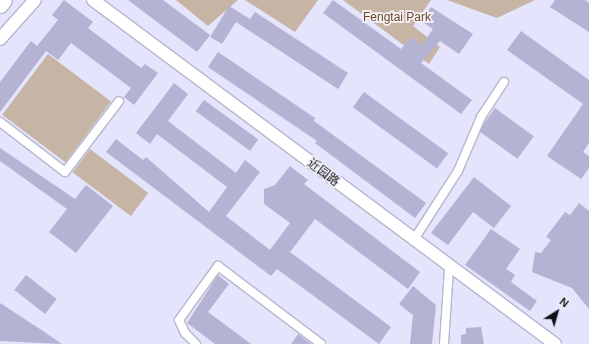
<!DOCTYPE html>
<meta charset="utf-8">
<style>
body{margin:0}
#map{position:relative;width:589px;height:344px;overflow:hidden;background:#e4e4fc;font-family:Arial,"Noto Sans SC",sans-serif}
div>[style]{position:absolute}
.green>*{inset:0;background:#c6b4a4;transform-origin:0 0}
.building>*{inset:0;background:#b4b3d4;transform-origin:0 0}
.roads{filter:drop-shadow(1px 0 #b6b6cd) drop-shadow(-1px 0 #b6b6cd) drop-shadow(0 1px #b6b6cd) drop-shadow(0 -1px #b6b6cd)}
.street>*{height:8px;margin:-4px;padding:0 4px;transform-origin:4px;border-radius:4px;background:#fff}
.secondary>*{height:12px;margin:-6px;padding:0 6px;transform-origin:6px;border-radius:6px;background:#fff}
.highway>*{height:15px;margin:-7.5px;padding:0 7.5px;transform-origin:7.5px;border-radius:7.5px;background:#fff}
span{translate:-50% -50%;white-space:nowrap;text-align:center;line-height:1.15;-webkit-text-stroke:3.5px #f3f3fc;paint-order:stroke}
.park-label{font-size:12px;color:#704820}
.street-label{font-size:12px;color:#101018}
.north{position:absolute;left:537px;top:292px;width:40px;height:40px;-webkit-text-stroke:3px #f3f3fc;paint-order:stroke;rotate:37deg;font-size:11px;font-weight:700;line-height:16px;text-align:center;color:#101018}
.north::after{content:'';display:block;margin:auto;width:14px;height:18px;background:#101018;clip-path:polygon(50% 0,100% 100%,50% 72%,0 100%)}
</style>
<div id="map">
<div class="green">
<i style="clip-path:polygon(176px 0,238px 0,208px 26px)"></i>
<i style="clip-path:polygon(245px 0,318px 0,295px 32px)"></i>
<i style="clip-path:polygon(343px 0,431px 0,413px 26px,440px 47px,429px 64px)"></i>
<i style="clip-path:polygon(447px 0,535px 0,497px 18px)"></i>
<i style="left:48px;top:54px;width:79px;height:76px;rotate:37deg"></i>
<i style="left:90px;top:149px;width:73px;height:29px;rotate:37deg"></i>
</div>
<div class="building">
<i style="clip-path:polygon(64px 0,93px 22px,88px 28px,141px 68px,145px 64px,158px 73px,134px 105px,124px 97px,131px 88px,71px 43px,58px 60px,46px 51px,0 112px,0 82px,31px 41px,37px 46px,58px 20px,52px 15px)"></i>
<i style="clip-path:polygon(128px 0,163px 0,210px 35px,197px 52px)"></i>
<i style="clip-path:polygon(333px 0,401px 49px,411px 37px,422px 45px,433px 29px,421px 21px,431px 7px,473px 34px,459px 54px,440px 41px,421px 63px,472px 100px,461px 114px,323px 13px)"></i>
<i style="clip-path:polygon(555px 0,585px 0,589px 3px,589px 32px,550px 7px)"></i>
<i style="clip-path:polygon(229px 6px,250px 19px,255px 12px,348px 73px,338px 89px,236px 22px,222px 44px,210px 37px)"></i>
<i style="clip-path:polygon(521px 31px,589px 80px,589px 143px,583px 152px,589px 156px,589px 168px,581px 179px,547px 156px,583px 104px,507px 50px)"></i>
<i style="clip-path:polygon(218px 52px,315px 118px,314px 121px,426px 203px,415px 218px,315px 143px,317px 141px,208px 67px)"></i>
<i style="clip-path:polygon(174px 83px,188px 94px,168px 121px,236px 173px,245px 160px,260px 172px,226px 216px,270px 250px,290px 223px,264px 204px,264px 189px,275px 185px,290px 166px,308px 180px,304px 184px,420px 272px,408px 289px,315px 219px,290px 252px,391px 327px,379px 344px,277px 269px,271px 276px,106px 152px,116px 139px,143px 160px,146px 157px,209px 212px,227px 187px,157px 134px,150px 144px,136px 133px)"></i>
<i style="left:364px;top:92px;width:104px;height:19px;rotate:36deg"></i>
<i style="left:204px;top:100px;width:67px;height:14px;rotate:36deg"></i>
<i style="left:495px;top:108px;width:48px;height:28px;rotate:36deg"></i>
<i style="clip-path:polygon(0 148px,75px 199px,86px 185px,113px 206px,76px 253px,49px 232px,67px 209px,0 161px)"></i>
<i style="clip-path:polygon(474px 177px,511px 206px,494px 228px,473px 212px,448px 245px,431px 233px)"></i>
<i style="clip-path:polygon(579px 203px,589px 211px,589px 309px,572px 288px,532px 272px,535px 252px,541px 253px,551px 240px,546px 237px,565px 212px,570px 215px)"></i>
<i style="clip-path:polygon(491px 229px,520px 249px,506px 269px,515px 275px,511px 282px,537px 301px,530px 311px,465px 265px)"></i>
<i style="left:26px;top:275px;width:39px;height:19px;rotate:38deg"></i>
<i style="clip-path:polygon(218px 275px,229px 284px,208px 312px,251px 344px,215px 344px,187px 323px)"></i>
<i style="clip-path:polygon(413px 286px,436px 305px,432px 344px,410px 344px,413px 315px,399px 304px)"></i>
<i style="clip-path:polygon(0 303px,43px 331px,62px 344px,0 341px)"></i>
<i style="clip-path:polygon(481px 327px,484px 344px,461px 344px,461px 335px,466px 334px,466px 328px)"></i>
<i style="clip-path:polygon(298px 334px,311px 344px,291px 344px)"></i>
</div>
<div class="roads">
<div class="street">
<i style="left:0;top:122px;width:82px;rotate:37.6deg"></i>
<i style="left:65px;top:172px;width:89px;rotate:-52.7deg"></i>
<i style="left:413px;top:241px;width:83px;rotate:-57.3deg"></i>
<i style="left:458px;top:171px;width:59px;rotate:-66.9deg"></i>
<i style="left:481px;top:117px;width:42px;rotate:-56.7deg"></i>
<i style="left:196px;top:344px;width:16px;rotate:-135deg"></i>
<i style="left:185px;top:333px;width:14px;rotate:-115deg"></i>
<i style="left:179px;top:320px;width:67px;rotate:-54.2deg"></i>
<i style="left:218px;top:266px;width:129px;rotate:37.1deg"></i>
<i style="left:444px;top:344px;width:76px;rotate:-86.2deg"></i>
</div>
<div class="secondary">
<i style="left:93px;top:0;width:576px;rotate:36.67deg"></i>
<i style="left:0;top:39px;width:52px;rotate:-48.1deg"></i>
</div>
<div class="highway">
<i style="left:0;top:5px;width:6px;rotate:-51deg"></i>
</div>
</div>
<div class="park-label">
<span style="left:397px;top:18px">Fengtai Park</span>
</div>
<div class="street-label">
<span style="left:323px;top:173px;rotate:37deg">近园路</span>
</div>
<div class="north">N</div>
</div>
